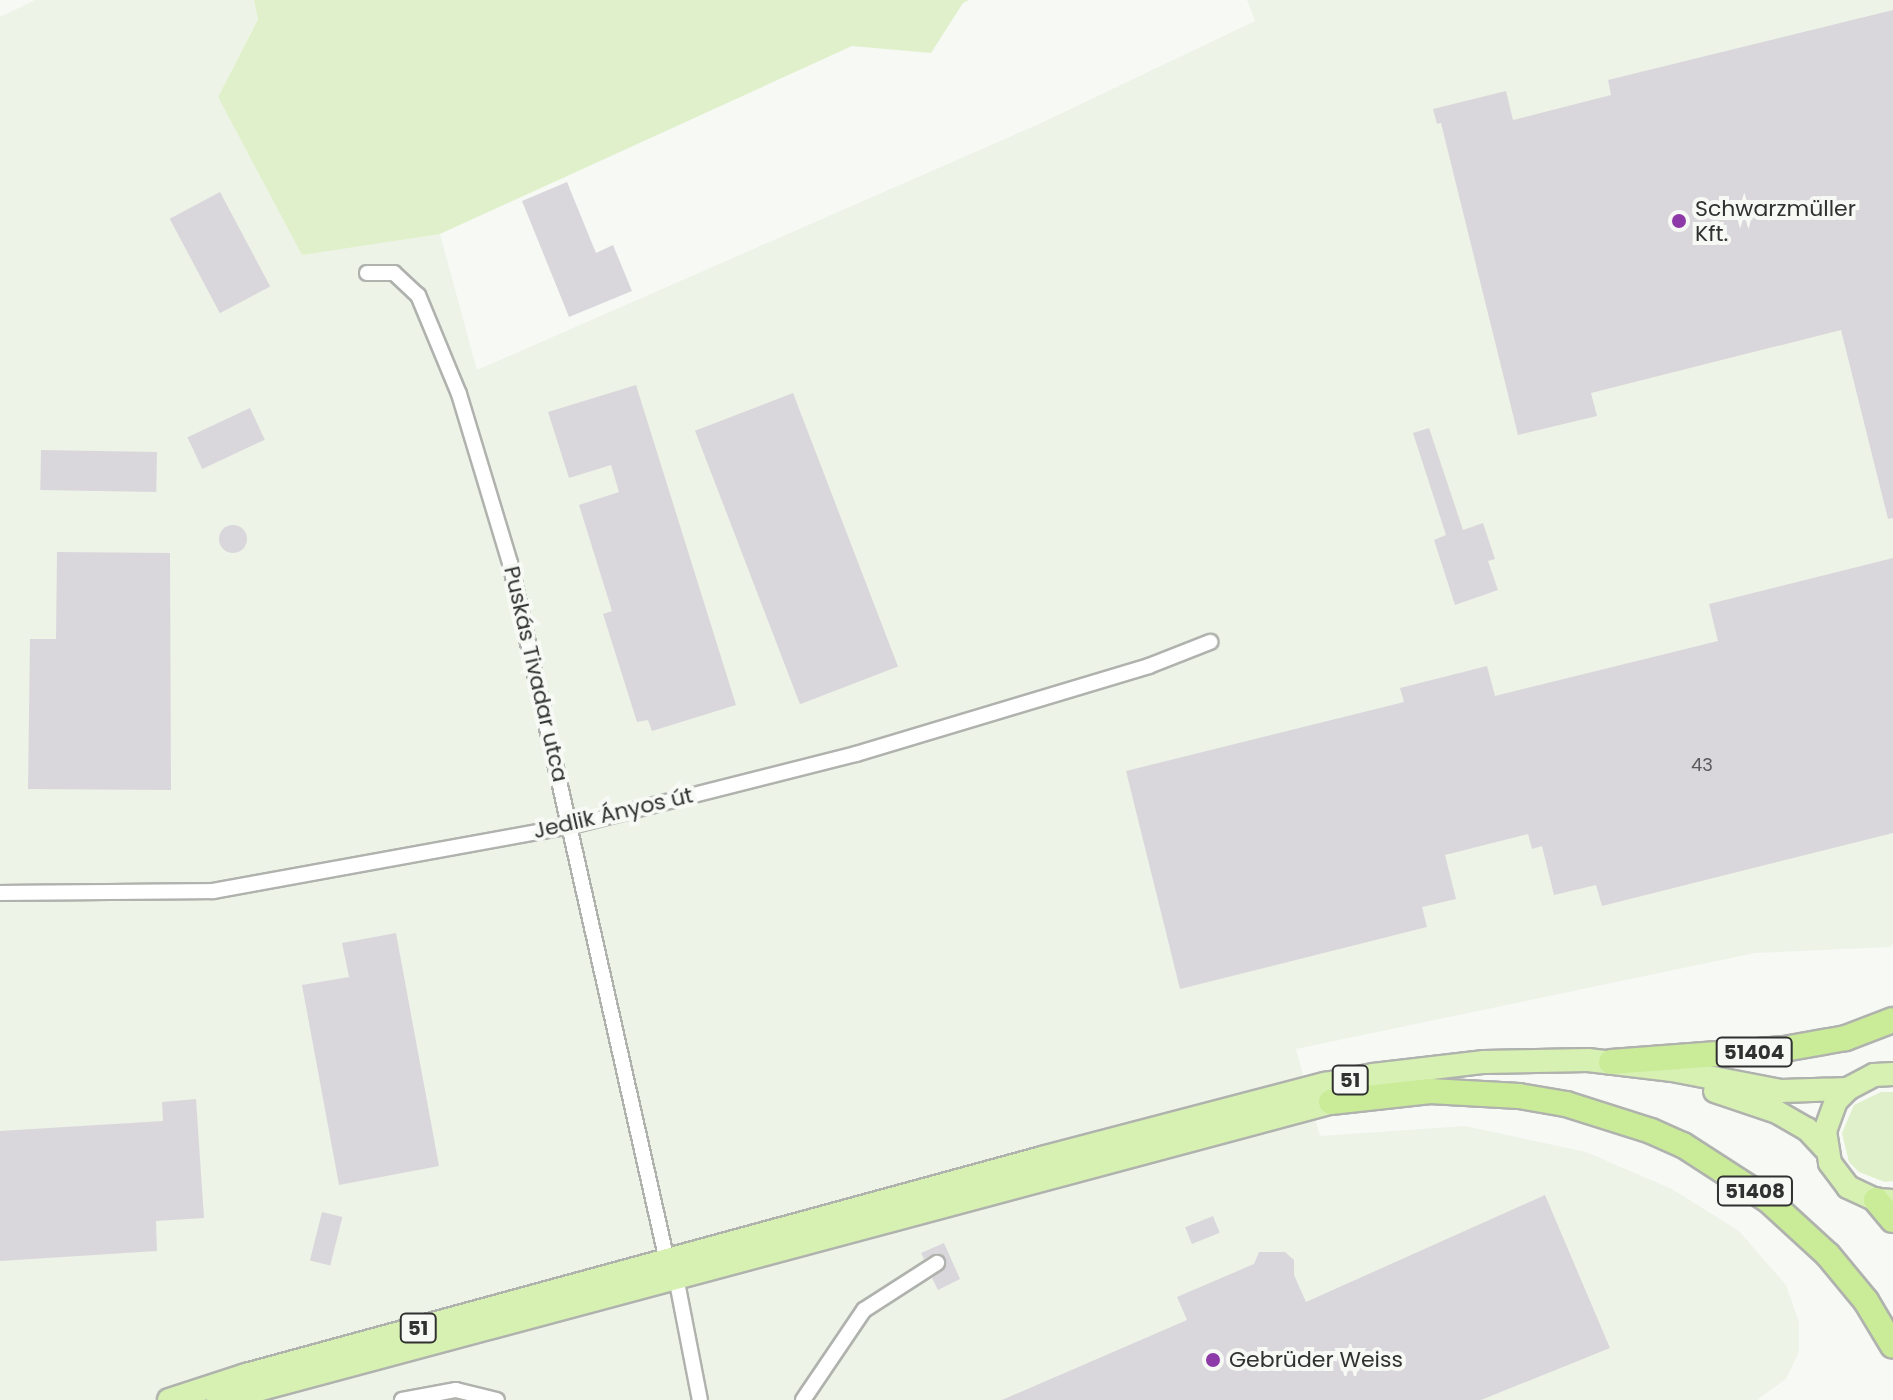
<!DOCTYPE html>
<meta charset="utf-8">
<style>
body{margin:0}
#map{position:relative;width:1893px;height:1400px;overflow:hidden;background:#f7f9f5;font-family:Poppins,sans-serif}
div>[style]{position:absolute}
.built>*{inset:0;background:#edf3e7}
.green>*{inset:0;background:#e0f0cb}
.building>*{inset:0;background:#dad7dc;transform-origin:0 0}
.round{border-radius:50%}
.roads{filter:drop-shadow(2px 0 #b0b2ae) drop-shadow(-2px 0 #b0b2ae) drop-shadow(0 2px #b0b2ae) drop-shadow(0 -2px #b0b2ae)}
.minor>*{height:14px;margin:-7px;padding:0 7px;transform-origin:7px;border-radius:7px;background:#fff}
.primary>*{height:22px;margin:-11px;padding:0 11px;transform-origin:11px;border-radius:11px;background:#d7f1b2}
.trunk>*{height:24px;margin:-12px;padding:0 12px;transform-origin:12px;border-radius:12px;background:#caec98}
.dots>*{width:22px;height:22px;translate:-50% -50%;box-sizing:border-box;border:4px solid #f7f9f5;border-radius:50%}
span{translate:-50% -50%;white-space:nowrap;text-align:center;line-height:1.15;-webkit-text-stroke:8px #f7f9f5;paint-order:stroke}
.number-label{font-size:18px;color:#5a5a5b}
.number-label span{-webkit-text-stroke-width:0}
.shield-label span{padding:2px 6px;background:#f7f9f5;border:2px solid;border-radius:6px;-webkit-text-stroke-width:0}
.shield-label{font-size:20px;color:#303130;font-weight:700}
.poi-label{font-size:22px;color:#303130}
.left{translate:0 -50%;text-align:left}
.street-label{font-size:22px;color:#303130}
</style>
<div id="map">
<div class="built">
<i style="clip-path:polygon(35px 0,254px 0,258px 18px,218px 97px,302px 254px,440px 234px,477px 370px,1039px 124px,1255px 21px,1247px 0,1893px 0,1893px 944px,1890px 947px,1755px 953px,1296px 1049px,1320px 1136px,1465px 1126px,1586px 1152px,1672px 1189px,1739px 1231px,1786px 1285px,1799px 1322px,1799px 1352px,1786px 1379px,1757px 1400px,0 1400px,0 17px)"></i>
</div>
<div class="green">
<i style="clip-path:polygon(254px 0,969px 0,963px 3px,931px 53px,852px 46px,440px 234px,302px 255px,218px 97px,258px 19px)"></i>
<i style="clip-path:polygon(1881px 1092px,1893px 1092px,1893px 1181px,1885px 1182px,1859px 1172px,1849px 1162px,1842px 1133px,1854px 1105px)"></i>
</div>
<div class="building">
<i style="clip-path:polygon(1893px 10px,1893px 518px,1888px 519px,1841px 330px,1591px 393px,1597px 416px,1518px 435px,1441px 123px,1437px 124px,1433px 109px,1506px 91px,1513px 120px,1611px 95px,1608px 80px)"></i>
<i style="clip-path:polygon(567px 182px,596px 253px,613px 245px,632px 291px,569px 317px,522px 201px)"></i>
<i style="left:220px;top:192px;width:107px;height:57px;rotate:62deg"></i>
<i style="clip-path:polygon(636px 385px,736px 705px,652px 731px,648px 720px,637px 722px,603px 614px,612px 611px,579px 505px,619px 492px,611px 465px,569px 478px,548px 412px)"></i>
<i style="left:793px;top:393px;width:293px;height:105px;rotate:69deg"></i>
<i style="left:250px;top:408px;width:35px;height:69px;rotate:65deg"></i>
<i style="clip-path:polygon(1429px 428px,1463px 530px,1483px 523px,1495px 559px,1488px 561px,1498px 590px,1455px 605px,1434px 540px,1446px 535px,1413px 433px)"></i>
<i style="left:41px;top:450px;width:116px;height:40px;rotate:1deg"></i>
<i class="round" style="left:219px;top:525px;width:28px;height:28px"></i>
<i style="clip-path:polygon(57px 552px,170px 553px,171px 790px,28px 789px,30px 639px,56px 639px)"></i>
<i style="clip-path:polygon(1893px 558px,1893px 833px,1602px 906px,1596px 885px,1554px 895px,1542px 846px,1532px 849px,1528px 834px,1445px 855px,1456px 899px,1422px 907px,1427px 927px,1180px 989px,1126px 771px,1404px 702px,1400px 688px,1487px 666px,1495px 696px,1718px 641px,1709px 604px)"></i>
<i style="clip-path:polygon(396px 933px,439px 1166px,339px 1185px,302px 985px,349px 977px,342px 943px)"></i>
<i style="clip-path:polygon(196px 1099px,204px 1218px,156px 1221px,157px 1251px,0 1261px,0 1131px,163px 1121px,162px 1102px)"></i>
<i style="clip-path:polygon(1545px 1195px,1610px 1348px,1481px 1400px,1002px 1400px,1187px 1320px,1177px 1297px,1254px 1264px,1259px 1252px,1285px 1252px,1294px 1260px,1294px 1275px,1306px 1302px)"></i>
<i style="left:322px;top:1212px;width:21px;height:50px;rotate:14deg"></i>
<i style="left:1213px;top:1216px;width:18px;height:30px;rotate:68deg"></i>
<i style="clip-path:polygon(944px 1243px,960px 1279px,938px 1290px,932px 1278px,945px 1268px,946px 1258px,936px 1253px,924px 1259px,921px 1253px)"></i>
</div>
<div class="roads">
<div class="minor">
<i style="left:367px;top:273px;width:27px"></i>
<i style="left:394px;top:273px;width:33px;rotate:43deg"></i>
<i style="left:418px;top:295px;width:107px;rotate:67.5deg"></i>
<i style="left:459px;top:394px;width:177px;rotate:73.2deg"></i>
<i style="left:510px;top:563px;width:715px;rotate:77.32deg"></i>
<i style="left:0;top:893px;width:213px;rotate:-0.5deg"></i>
<i style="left:213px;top:891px;width:364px;rotate:-10.3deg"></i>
<i style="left:571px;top:826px;width:294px;rotate:-14.2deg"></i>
<i style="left:856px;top:754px;width:306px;rotate:-16.7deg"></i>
<i style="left:1149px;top:666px;width:66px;rotate:-21.5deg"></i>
<i style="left:676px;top:1277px;width:125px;rotate:79deg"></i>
<i style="left:402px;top:1400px;width:55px;rotate:-10.5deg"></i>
<i style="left:456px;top:1390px;width:42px;rotate:13.7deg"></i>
<i style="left:803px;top:1400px;width:109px;rotate:-55.9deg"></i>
<i style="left:864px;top:1310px;width:87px;rotate:-32.8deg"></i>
</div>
<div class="primary">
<i style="left:1893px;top:1074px;width:19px;rotate:177deg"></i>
<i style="left:1874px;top:1075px;width:30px;rotate:152deg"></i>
<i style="left:1848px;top:1089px;width:17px;rotate:135deg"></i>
<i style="left:1836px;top:1101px;width:32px;rotate:110deg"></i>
<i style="left:1825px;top:1131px;width:32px;rotate:81deg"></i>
<i style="left:1830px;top:1163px;width:30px;rotate:53deg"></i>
<i style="left:1848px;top:1187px;width:31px;rotate:25deg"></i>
<i style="left:1876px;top:1200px;width:17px;rotate:3deg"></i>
<i style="left:1715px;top:1091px;width:65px;rotate:18.7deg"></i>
<i style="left:1777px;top:1112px;width:34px;rotate:30deg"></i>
<i style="left:1807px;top:1129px;width:26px;rotate:47deg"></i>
<i style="left:217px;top:1395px;width:40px;rotate:-7.1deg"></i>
<i style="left:257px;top:1390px;width:1129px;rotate:-14.98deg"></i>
<i style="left:169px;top:1400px;width:81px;rotate:-18deg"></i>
<i style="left:246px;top:1375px;width:825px;rotate:-15.25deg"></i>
<i style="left:1042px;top:1158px;width:293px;rotate:-14.7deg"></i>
<i style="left:1325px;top:1084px;width:49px;rotate:-10.6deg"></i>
<i style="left:1373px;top:1075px;width:112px;rotate:-6.7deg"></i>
<i style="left:1484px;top:1062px;width:104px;rotate:-1.1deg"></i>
<i style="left:1588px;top:1060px;width:85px;rotate:6.8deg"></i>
<i style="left:1672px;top:1070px;width:111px;rotate:10.9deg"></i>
<i style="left:1781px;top:1091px;width:67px;rotate:-1.7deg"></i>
</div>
<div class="trunk">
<i style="left:1611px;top:1062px;width:173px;rotate:-4.3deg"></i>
<i style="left:1784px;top:1049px;width:63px;rotate:-10.1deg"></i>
<i style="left:1846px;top:1038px;width:50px;rotate:-21deg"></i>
<i style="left:1331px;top:1102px;width:100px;rotate:-6.3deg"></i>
<i style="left:1430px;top:1091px;width:89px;rotate:3.2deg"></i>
<i style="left:1519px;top:1096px;width:48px;rotate:9.7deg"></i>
<i style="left:1566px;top:1104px;width:89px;rotate:17.6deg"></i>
<i style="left:1651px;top:1131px;width:35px;rotate:24deg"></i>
<i style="left:1683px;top:1145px;width:101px;rotate:32.9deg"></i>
<i style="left:1768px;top:1200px;width:81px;rotate:42.5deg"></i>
<i style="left:1828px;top:1255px;width:60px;rotate:50.4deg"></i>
<i style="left:1866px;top:1301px;width:52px;rotate:59deg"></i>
<i style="left:1876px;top:1200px;width:26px;rotate:50deg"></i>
</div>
</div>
<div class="dots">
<i style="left:1679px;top:221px;background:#8d3aa8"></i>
<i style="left:1213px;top:1360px;background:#8d3aa8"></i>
</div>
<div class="number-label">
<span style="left:1702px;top:765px">43</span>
</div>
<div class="shield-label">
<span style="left:1754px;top:1052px">51404</span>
<span style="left:1350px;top:1080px">51</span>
<span style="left:1755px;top:1191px">51408</span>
<span style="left:418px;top:1328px">51</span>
</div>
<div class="poi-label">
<span class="left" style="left:1695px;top:221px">Schwarzmüller<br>Kft.</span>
<span class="left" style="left:1229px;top:1360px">Gebrüder Weiss</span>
</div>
<div class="street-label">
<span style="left:536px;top:674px;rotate:77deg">Puskás Tivadar utca</span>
<span style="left:613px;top:813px;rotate:-13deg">Jedlik Ányos út</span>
</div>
</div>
